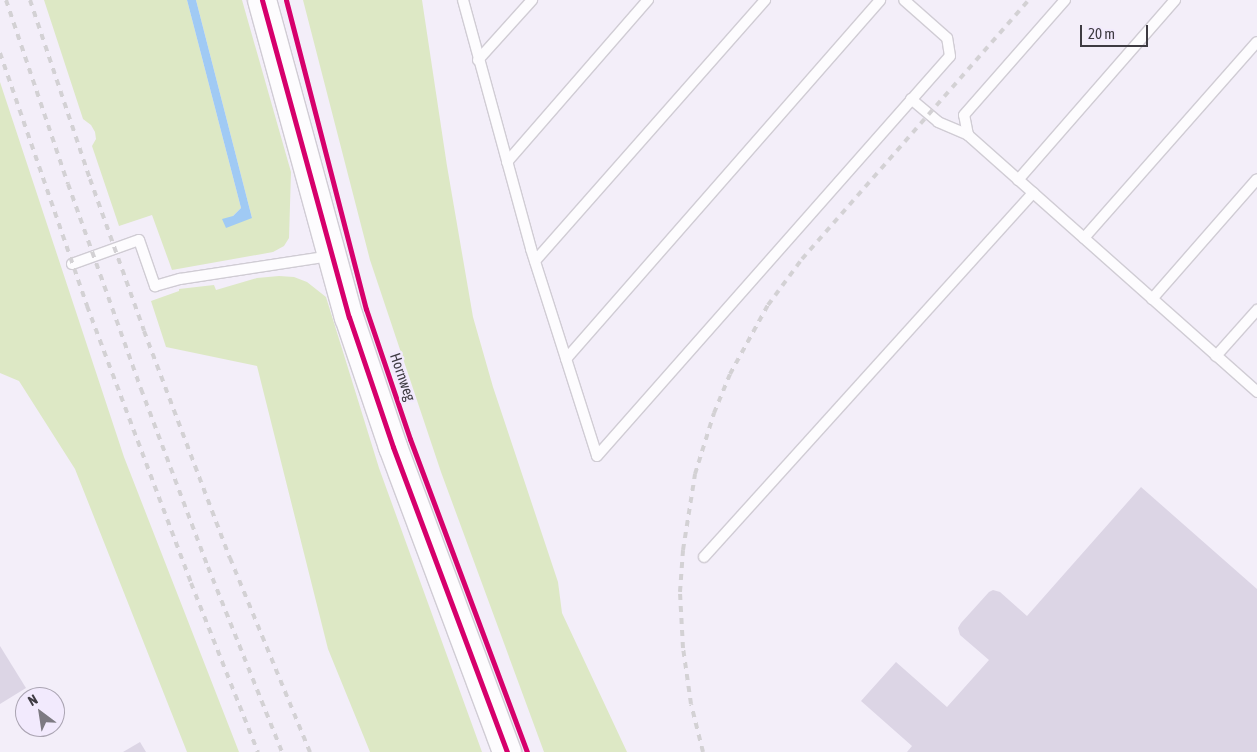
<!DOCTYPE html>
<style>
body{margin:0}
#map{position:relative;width:1257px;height:752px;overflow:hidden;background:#f3eef9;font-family:"Asap Condensed",sans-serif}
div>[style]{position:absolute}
.green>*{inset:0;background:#dde8c5}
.water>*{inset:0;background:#a0caf4}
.building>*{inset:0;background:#dcd5e5}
.roads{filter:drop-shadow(1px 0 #d0ccd4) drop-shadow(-1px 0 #d0ccd4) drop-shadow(0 1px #d0ccd4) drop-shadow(0 -1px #d0ccd4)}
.lane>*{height:10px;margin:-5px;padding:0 5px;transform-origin:5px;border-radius:5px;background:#fdfcfe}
.secondary>*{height:28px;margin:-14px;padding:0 14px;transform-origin:14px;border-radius:14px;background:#fdfcfe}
.rail>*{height:4px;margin-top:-2px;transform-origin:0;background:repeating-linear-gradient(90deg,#d3d1d4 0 6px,transparent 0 12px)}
.cycleway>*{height:5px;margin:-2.5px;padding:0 2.5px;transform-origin:2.5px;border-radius:2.5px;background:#d6006c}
span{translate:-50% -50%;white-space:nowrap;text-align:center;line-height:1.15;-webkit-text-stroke:5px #f2eafd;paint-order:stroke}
.street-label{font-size:15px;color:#3e3b42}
.north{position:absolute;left:15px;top:687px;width:50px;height:50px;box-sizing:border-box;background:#f2eafd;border:1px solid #aaa4b2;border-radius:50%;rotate:329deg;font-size:14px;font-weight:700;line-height:20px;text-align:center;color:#3e3b42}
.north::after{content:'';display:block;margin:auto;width:18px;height:22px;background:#7d7a82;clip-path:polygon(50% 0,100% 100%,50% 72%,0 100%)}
.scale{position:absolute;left:1080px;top:25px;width:68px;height:22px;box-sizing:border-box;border:2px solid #3e3b42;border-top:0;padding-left:6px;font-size:15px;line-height:18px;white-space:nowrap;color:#3e3b42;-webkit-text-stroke:4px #f2eafd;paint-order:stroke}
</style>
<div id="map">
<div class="green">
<i style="clip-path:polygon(44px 0,187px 0,241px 208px,233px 216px,252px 218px,196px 0,242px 0,291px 172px,289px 238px,284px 246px,273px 252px,172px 270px,152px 215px,119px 226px,92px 146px,96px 139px,95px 132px,91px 125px,83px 119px)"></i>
<i style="clip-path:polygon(303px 0,422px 0,447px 166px,473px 317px,493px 387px,558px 582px,562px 613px,627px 752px,544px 752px,441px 472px,370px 260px)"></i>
<i style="clip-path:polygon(0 82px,124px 457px,239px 752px,187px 752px,75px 469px,19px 381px,0 373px)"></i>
<i style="clip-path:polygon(279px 276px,294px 277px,307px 282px,326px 297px,379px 468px,482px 752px,370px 752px,328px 649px,257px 366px,166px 347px,151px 301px,179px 291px,179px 289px,214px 285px,216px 290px,257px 278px)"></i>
</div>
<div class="water">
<i style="clip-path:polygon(187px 0,196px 0,252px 218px,226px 228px,222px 219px,233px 216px,241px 208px)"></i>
</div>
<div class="building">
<i style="clip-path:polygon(1141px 487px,1257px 589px,1257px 752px,907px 752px,912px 746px,861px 701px,896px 662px,947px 707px,989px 660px,960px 635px,958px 628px,961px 623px,989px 592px,993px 590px,1000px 592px,1027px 616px)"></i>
<i style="clip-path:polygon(0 646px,26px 688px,0 704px)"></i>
<i style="clip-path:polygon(140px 742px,146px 752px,123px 752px)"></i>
</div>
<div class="roads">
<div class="lane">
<i style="left:463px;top:0;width:258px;rotate:74.7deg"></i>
<i style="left:531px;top:249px;width:217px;rotate:72.3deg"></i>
<i style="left:597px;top:456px;width:533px;rotate:-48.57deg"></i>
<i style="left:950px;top:56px;width:18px;rotate:-99deg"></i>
<i style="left:947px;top:38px;width:57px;rotate:-138.5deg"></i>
<i style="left:478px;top:60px;width:81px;rotate:-48deg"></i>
<i style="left:911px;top:99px;width:35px;rotate:40deg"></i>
<i style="left:938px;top:122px;width:33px;rotate:23deg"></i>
<i style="left:968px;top:135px;width:387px;rotate:41.6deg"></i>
<i style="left:968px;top:135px;width:20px;rotate:-101deg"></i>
<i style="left:964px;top:115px;width:153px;rotate:-48.7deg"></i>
<i style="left:507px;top:162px;width:215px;rotate:-49deg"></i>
<i style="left:1018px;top:180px;width:239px;rotate:-48.9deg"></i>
<i style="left:1084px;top:238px;width:261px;rotate:-48.6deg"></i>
<i style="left:535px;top:261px;width:348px;rotate:-48.6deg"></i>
<i style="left:72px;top:264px;width:71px;rotate:-19.7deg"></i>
<i style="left:139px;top:240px;width:49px;rotate:70.8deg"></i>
<i style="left:155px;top:286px;width:26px;rotate:-16deg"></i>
<i style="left:180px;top:279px;width:153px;rotate:-8.7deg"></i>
<i style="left:1152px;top:299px;width:159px;rotate:-48.8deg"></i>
<i style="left:1216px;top:356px;width:62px;rotate:-48.3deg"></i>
<i style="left:566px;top:359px;width:477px;rotate:-48.8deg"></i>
<i style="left:704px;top:557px;width:491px;rotate:-47.9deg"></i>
</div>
<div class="secondary">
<i style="left:262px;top:0;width:329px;rotate:74.7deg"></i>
<i style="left:349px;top:317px;width:137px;rotate:71.3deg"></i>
<i style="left:393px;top:447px;width:326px;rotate:69.5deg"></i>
</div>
</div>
<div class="rail">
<i style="left:6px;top:0;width:194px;rotate:71.4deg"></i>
<i style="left:68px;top:184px;width:218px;rotate:70.4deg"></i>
<i style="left:141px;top:389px;width:190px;rotate:69.4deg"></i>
<i style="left:208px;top:567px;width:199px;rotate:68.2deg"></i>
<i style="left:30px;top:0;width:189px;rotate:71.5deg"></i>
<i style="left:90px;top:179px;width:161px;rotate:70.4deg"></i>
<i style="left:144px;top:331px;width:243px;rotate:69.3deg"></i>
<i style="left:230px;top:558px;width:210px;rotate:67.6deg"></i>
<i style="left:0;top:53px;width:268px;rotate:71deg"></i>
<i style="left:87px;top:306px;width:296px;rotate:69.4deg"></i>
<i style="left:191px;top:583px;width:182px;rotate:68.4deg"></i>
<i style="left:703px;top:752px;width:49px;rotate:-104deg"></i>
<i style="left:691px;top:704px;width:57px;rotate:-98.1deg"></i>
<i style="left:683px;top:648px;width:56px;rotate:-93.1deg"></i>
<i style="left:680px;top:592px;width:42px;rotate:-85.9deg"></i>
<i style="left:683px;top:550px;width:77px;rotate:-81deg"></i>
<i style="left:695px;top:474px;width:64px;rotate:-72.7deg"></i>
<i style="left:714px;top:413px;width:42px;rotate:-67.7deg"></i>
<i style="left:730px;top:374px;width:79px;rotate:-61.2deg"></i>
<i style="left:768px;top:305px;width:57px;rotate:-53.5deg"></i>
<i style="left:802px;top:259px;width:344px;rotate:-48.8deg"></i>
</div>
<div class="cycleway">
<i style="left:262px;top:0;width:329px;rotate:74.7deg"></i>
<i style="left:349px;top:317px;width:137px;rotate:71.3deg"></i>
<i style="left:393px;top:447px;width:326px;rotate:69.5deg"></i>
<i style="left:286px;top:0;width:319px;rotate:75.5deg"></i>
<i style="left:366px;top:309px;width:137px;rotate:71.3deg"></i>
<i style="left:410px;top:439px;width:334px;rotate:69.5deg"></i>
</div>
<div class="street-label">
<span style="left:403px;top:377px;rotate:71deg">Hornweg</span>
</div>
<div class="north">N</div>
<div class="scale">20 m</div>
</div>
